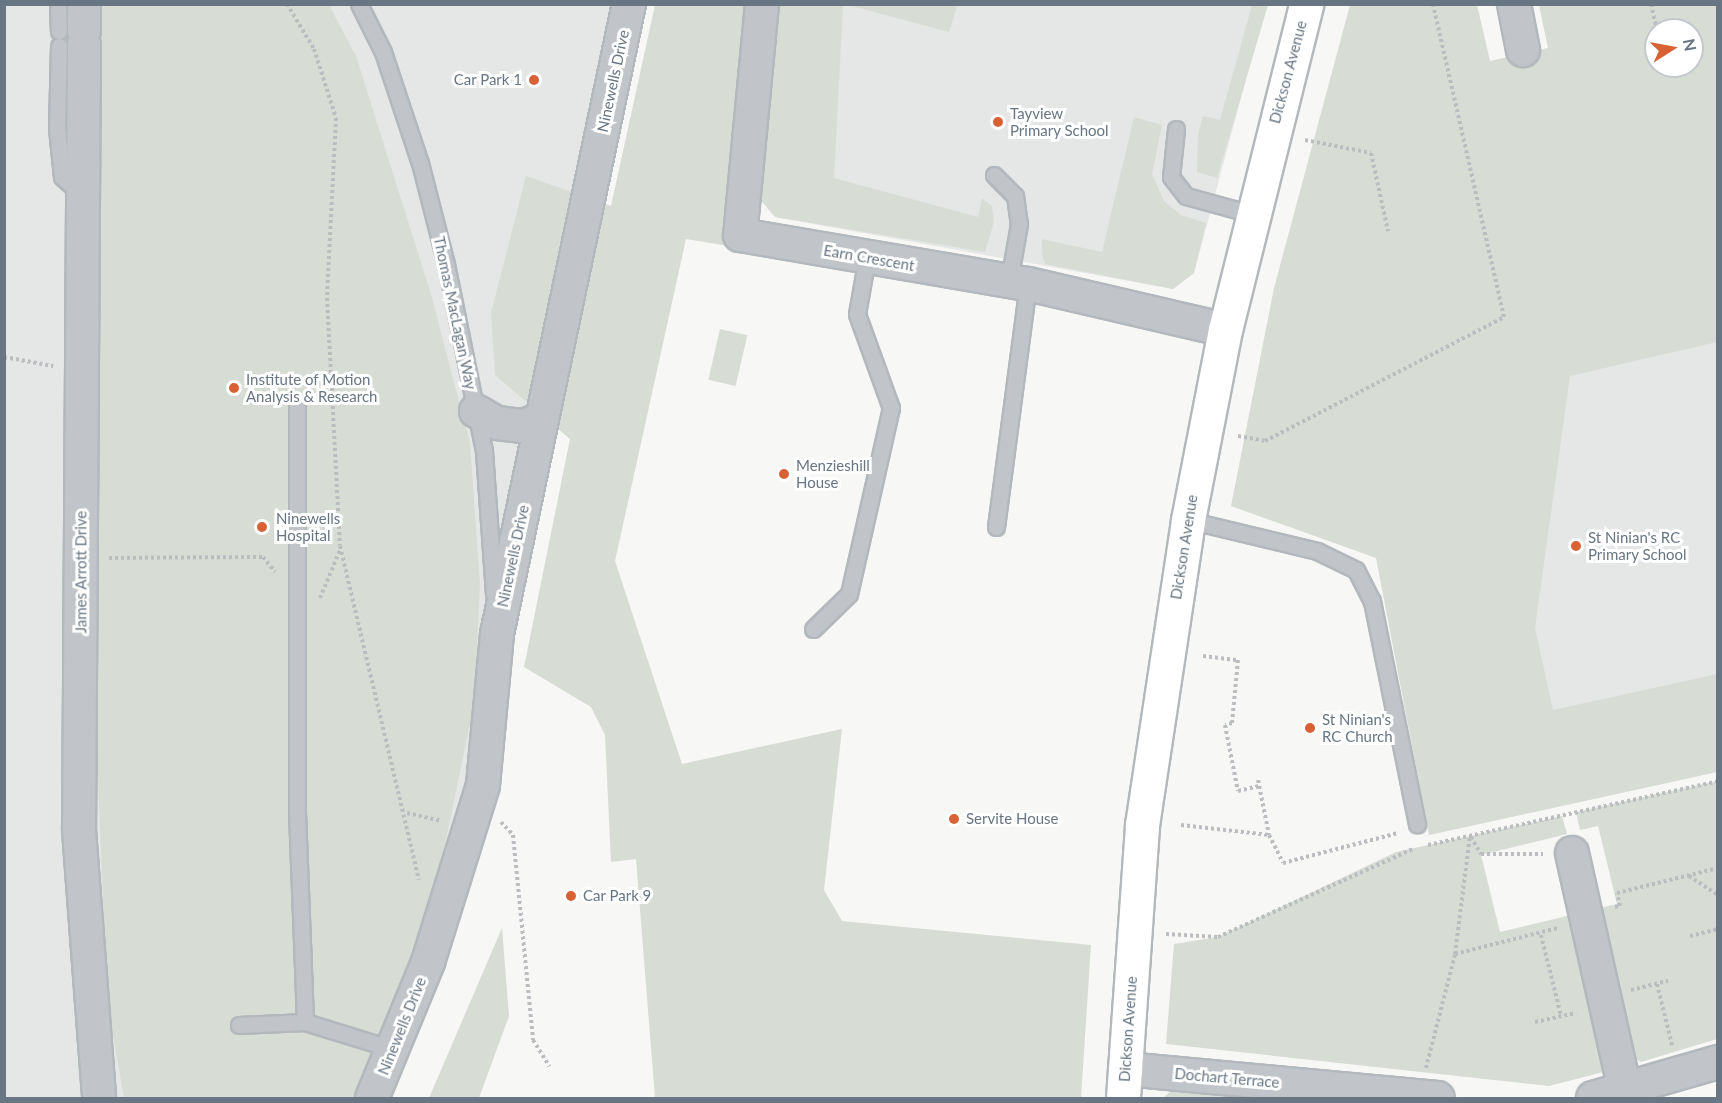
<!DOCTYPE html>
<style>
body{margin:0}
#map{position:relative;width:1722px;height:1103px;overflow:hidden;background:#f7f7f5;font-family:Lato,sans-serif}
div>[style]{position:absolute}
.built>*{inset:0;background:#e5e6e6}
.green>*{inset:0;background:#d7dcd4;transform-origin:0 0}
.path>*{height:4px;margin-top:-2px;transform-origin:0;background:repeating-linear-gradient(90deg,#bbbdc0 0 3px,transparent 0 6px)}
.roads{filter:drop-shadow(2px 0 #b3b8bd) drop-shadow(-2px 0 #b3b8bd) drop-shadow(0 2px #b3b8bd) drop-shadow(0 -2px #b3b8bd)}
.lane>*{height:15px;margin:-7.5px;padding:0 7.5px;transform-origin:7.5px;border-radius:7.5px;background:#c1c4c8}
.street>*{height:32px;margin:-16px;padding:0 16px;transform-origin:16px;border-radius:16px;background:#c1c4c8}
.secondary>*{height:33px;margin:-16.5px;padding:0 16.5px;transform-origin:16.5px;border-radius:16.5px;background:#fff}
.dots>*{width:16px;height:16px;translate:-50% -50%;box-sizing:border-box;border:3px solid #fff;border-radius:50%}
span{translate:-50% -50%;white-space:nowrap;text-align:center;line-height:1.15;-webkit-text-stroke:6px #fff;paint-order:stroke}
.street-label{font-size:15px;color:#687684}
.poi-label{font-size:15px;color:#687684}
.right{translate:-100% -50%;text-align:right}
.left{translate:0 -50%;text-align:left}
.frame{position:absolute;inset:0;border:6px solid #687684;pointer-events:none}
.north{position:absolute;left:1644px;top:18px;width:60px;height:60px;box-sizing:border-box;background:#fff;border:2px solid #c3c8ce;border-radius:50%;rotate:79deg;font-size:16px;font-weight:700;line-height:24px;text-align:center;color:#687684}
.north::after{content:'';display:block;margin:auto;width:21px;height:27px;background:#d86234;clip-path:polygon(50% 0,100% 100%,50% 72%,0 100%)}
</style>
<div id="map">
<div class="built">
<i style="clip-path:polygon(5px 5px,629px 5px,483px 785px,372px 1098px,5px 1098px)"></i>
<i style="clip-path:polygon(775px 5px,1266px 5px,1194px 273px,1173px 289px,775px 217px)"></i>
<i style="clip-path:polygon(1717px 257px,1717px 772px,1429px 835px,1553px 293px)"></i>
</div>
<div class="green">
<i style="clip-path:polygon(949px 4px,957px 7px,949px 32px,848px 5px)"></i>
<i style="clip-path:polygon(94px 5px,329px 5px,356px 56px,430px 291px,470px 443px,480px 584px,474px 704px,421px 960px,364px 1098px,124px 1098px,107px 1000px,92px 635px)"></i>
<i style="clip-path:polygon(655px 5px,752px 5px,729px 246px,686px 239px,615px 561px,682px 764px,842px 729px,824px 890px,842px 921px,1091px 945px,1081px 1098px,655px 1098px,636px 859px,611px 862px,605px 735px,591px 707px,524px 667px,570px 439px,495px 375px,491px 313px,526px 176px,611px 206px)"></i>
<i style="clip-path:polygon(775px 5px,843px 5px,834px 178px,978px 217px,982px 198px,992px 206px,994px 222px,985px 252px,775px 217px,757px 196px)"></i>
<i style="clip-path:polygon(1252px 5px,1268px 5px,1217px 178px,1197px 172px,1198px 135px,1203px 116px,1220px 120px)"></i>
<i style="clip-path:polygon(evenodd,1350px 5px,1477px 5px,1490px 61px,1548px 48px,1539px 5px,1717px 5px,1717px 342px,1570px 376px,1535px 628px,1553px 710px,1717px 674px,1717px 772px,1429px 835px,1376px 558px,1231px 506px,1274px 288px,1350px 5px,1656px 30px,1692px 30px,1692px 66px,1656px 66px,1656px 30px)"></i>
<i style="clip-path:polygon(1134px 117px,1162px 125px,1152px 174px,1164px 201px,1181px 215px,1206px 223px,1194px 273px,1173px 289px,1045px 264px,1042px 254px,1042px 239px,1102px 252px)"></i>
<i style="left:720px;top:329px;width:28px;height:52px;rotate:13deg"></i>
<i style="clip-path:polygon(1717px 781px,1717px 1039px,1641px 1062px,1629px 1055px,1595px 909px,1617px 904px,1598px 826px,1580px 830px,1576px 812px)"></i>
<i style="clip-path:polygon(1562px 816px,1567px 834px,1481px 855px,1500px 932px,1571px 915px,1607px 1071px,1549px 1086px,1166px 1044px,1174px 944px,1218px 937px,1396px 852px)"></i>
<i style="clip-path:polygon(502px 928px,509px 1016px,479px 1098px,429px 1098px)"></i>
<i style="clip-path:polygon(1172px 1090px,1236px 1098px,1163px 1098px)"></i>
</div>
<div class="path">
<i style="left:287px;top:4px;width:52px;rotate:59deg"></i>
<i style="left:314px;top:49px;width:72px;rotate:72.3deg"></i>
<i style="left:336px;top:118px;width:180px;rotate:92.9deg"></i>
<i style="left:327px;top:298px;width:248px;rotate:87deg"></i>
<i style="left:340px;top:546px;width:343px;rotate:76.7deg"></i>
<i style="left:1651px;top:4px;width:22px;rotate:77deg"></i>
<i style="left:1305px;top:140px;width:67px;rotate:11.1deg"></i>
<i style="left:1371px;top:153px;width:80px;rotate:77.7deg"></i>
<i style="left:4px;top:357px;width:50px;rotate:10.4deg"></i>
<i style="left:1238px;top:436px;width:27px;rotate:10deg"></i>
<i style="left:1265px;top:441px;width:269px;rotate:-27.4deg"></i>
<i style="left:1504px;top:317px;width:321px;rotate:-102.8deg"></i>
<i style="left:109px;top:558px;width:154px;rotate:-0.4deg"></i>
<i style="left:263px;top:557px;width:19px;rotate:51deg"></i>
<i style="left:320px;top:598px;width:52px;rotate:-67.4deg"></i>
<i style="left:1203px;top:656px;width:35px;rotate:7deg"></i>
<i style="left:1238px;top:660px;width:63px;rotate:95.4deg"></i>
<i style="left:1232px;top:723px;width:7px;rotate:164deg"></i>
<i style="left:1225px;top:725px;width:67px;rotate:78.9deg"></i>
<i style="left:1238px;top:791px;width:22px;rotate:-13deg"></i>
<i style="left:1258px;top:780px;width:56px;rotate:78.7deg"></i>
<i style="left:1269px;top:835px;width:31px;rotate:63deg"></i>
<i style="left:1283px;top:863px;width:119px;rotate:-14.6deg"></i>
<i style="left:407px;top:813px;width:35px;rotate:13deg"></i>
<i style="left:501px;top:822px;width:18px;rotate:47deg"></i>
<i style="left:513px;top:835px;width:206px;rotate:84.4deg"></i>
<i style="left:533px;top:1040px;width:31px;rotate:58deg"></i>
<i style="left:1181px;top:825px;width:89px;rotate:6.5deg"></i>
<i style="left:1471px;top:837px;width:20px;rotate:60deg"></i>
<i style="left:1481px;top:854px;width:62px"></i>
<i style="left:1428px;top:845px;width:297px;rotate:-12.4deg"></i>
<i style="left:1689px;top:876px;width:35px;rotate:33deg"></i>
<i style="left:1615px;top:907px;width:5px;rotate:-11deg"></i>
<i style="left:1620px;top:906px;width:13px;rotate:-103deg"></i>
<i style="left:1617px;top:893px;width:104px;rotate:-13.9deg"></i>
<i style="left:1166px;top:934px;width:52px;rotate:3.3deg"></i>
<i style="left:1218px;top:937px;width:216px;rotate:-24.3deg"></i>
<i style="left:1541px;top:935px;width:83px;rotate:76.1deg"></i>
<i style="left:1690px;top:936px;width:29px;rotate:-14deg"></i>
<i style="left:1455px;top:954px;width:106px;rotate:-14.2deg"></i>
<i style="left:1657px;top:984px;width:63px;rotate:76.2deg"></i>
<i style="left:1631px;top:990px;width:38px;rotate:-14deg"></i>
<i style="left:1535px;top:1022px;width:42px;rotate:-12.4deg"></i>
<i style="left:1426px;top:1068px;width:118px;rotate:-75.7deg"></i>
<i style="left:1455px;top:954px;width:119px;rotate:-82.8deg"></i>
</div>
<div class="roads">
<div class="lane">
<i style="left:58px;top:4px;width:27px;rotate:88deg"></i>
<i style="left:359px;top:4px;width:54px;rotate:63.4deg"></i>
<i style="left:383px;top:52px;width:117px;rotate:71.6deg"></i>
<i style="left:420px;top:163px;width:104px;rotate:75.6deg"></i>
<i style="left:446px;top:264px;width:191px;rotate:78.5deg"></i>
<i style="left:484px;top:451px;width:144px;rotate:86deg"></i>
<i style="left:59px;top:46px;width:82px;rotate:91.4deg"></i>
<i style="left:57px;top:128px;width:49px;rotate:84.2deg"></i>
<i style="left:62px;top:177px;width:25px;rotate:42deg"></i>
<i style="left:1176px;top:129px;width:48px;rotate:95.9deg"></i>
<i style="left:1171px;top:177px;width:24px;rotate:52deg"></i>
<i style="left:1186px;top:196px;width:68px;rotate:15.3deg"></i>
<i style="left:994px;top:175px;width:30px;rotate:45deg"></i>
<i style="left:1015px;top:196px;width:28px;rotate:82deg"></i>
<i style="left:1019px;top:224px;width:58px;rotate:100deg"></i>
<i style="left:297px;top:406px;width:406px;rotate:90deg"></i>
<i style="left:297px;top:812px;width:210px;rotate:87.8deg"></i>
<i style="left:1188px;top:520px;width:133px;rotate:13.5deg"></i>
<i style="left:1317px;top:551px;width:43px;rotate:26deg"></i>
<i style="left:1356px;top:570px;width:35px;rotate:63deg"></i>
<i style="left:1372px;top:601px;width:228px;rotate:78.6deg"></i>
<i style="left:996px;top:527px;width:245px;rotate:-82.5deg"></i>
<i style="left:813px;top:629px;width:50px;rotate:-44.2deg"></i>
<i style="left:849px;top:594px;width:191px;rotate:-77.3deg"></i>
<i style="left:891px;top:408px;width:100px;rotate:-109.9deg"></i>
<i style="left:857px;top:314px;width:58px;rotate:-80deg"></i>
<i style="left:239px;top:1025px;width:66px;rotate:-2.6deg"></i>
<i style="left:305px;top:1022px;width:92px;rotate:17.1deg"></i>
</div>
<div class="street">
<i style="left:762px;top:4px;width:232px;rotate:95.4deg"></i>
<i style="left:740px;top:235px;width:292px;rotate:9.7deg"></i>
<i style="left:1028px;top:284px;width:202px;rotate:13.1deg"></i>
<i style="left:1514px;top:4px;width:47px;rotate:78.9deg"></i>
<i style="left:84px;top:31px;width:27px;rotate:-90deg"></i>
<i style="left:84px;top:45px;width:785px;rotate:90.36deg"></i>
<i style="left:79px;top:830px;width:269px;rotate:85.7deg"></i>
<i style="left:476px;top:411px;width:24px;rotate:30deg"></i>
<i style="left:497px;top:423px;width:26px;rotate:7deg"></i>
<i style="left:523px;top:426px;width:20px;rotate:-20deg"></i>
<i style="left:1572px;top:853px;width:243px;rotate:77.4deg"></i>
<i style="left:1125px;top:1069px;width:314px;rotate:5.3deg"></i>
<i style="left:372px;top:1098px;width:147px;rotate:-67.6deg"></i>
<i style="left:428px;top:962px;width:185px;rotate:-72.7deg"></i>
<i style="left:483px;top:785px;width:152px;rotate:-84.7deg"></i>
<i style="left:497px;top:634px;width:644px;rotate:-78.17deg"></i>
<i style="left:1593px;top:1098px;width:130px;rotate:-16.1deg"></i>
</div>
<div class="secondary">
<i style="left:1123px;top:1098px;width:274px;rotate:-86deg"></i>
<i style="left:1142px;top:825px;width:308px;rotate:-81.4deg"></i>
<i style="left:1188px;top:520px;width:194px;rotate:-79deg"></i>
<i style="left:1225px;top:330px;width:336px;rotate:-76deg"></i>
</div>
</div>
<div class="dots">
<i style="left:534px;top:80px;background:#d86234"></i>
<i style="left:998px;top:122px;background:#d86234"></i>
<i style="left:234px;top:388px;background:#d86234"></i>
<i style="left:784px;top:474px;background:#d86234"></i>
<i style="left:262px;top:527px;background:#d86234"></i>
<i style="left:1576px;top:546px;background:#d86234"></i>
<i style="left:1310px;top:728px;background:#d86234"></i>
<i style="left:954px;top:819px;background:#d86234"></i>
<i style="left:571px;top:896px;background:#d86234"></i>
</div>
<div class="street-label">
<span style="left:1288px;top:72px;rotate:-75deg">Dickson Avenue</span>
<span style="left:613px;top:81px;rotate:-78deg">Ninewells Drive</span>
<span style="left:869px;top:258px;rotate:10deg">Earn Crescent</span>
<span style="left:455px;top:313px;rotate:78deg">Thomas MacLagan Way</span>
<span style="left:1184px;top:547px;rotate:-81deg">Dickson Avenue</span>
<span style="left:513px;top:556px;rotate:-78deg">Ninewells Drive</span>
<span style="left:81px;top:572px;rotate:-90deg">James Arrott Drive</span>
<span style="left:402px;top:1026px;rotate:-68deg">Ninewells Drive</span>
<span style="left:1128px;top:1029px;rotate:-86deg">Dickson Avenue</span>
<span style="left:1227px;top:1078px;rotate:5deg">Dochart Terrace</span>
</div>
<div class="poi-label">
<span class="right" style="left:522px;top:80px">Car Park 1</span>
<span class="left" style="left:1010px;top:122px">Tayview<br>Primary School</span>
<span class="left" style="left:246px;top:388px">Institute of Motion<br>Analysis &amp; Research</span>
<span class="left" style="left:796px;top:474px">Menzieshill<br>House</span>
<span class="left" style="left:276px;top:527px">Ninewells<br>Hospital</span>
<span class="left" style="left:1588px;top:546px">St Ninian's RC<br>Primary School</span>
<span class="left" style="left:1322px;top:728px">St Ninian's<br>RC Church</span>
<span class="left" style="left:966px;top:819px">Servite House</span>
<span class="left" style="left:583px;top:896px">Car Park 9</span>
</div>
<div class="frame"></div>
<div class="north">N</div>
</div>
